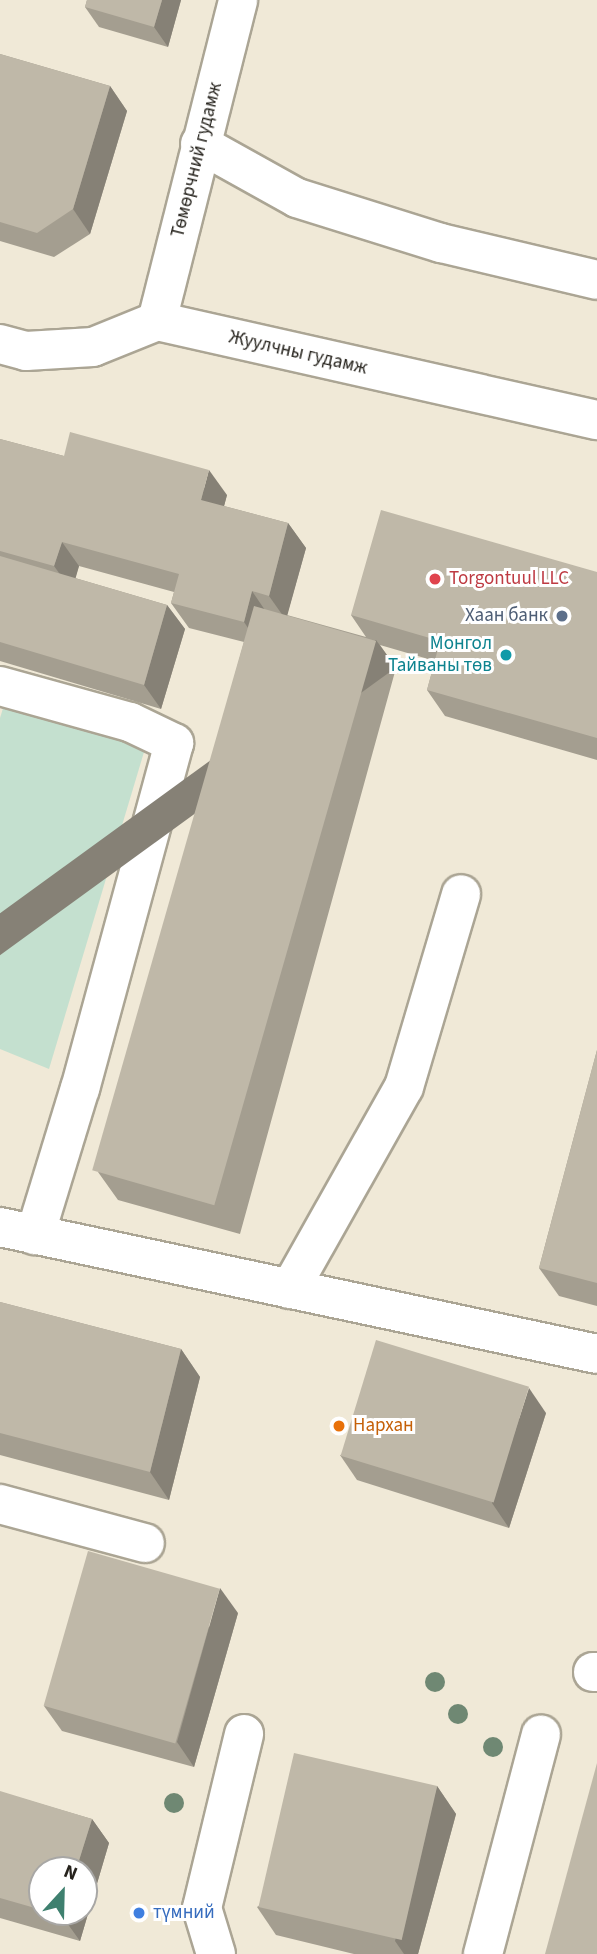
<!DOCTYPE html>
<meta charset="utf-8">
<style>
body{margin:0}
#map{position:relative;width:597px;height:1954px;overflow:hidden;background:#f0e9d7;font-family:"Source Sans 3",sans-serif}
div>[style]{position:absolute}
.green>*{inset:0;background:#c4e0cf}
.roads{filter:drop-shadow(2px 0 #aba594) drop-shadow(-2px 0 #aba594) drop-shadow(0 2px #aba594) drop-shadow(0 -2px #aba594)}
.minor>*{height:38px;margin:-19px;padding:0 19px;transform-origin:19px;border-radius:19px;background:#fff}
.major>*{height:38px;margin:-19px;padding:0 19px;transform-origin:19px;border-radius:19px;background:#fff}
.trees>*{width:20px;height:20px;margin:-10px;border-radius:50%;background:#6f8873}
.wall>*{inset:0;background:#a49e90}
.shaded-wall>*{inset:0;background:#868176;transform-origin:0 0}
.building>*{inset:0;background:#bfb8a8;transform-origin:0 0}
.dots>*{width:19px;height:19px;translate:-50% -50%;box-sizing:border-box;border:4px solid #fff;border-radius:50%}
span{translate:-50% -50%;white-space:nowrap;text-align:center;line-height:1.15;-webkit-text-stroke:6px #fff;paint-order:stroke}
.street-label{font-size:19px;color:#26231d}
.health-label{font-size:19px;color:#be3a42}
.left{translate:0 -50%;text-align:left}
.service-label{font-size:19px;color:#4e5e75}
.right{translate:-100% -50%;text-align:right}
.culture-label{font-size:19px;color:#0d838f}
.food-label{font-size:19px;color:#c56008}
.shop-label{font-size:19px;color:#366cbe}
.north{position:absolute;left:28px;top:1856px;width:70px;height:70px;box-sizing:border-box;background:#fff;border:2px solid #a8a7a5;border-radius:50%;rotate:22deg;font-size:19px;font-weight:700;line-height:28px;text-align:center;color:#26231d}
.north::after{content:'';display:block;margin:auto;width:24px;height:32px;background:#3f806f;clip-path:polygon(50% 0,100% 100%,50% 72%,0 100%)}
</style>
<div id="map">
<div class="green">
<i style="clip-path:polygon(4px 705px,147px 742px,49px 1069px,0 1049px,0 718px)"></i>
</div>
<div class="roads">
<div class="minor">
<i style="left:200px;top:144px;width:111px;rotate:29.1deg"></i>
<i style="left:297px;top:198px;width:151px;rotate:17.4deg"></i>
<i style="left:441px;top:243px;width:160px;rotate:13.3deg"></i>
<i style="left:0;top:686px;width:135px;rotate:15.5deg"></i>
<i style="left:130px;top:722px;width:49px;rotate:25.5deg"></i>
<i style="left:174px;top:743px;width:358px;rotate:105.2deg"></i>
<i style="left:80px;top:1088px;width:154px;rotate:107deg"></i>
<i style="left:0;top:1227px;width:610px;rotate:12.01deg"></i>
<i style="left:290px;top:1289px;width:232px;rotate:-60.6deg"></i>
<i style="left:404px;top:1087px;width:201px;rotate:-73.5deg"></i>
<i style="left:0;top:1504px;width:150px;rotate:15.1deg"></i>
<i style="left:593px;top:1672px;width:4px"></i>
<i style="left:216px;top:1954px;width:48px;rotate:-106.9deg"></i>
<i style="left:202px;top:1908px;width:179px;rotate:-76.4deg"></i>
<i style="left:483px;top:1954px;width:227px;rotate:-75.2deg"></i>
</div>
<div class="major">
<i style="left:157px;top:321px;width:331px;rotate:-75.8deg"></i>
<i style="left:0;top:344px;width:27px;rotate:15deg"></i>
<i style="left:26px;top:351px;width:67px;rotate:-3.4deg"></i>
<i style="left:93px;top:347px;width:69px;rotate:-22.1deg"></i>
<i style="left:157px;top:321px;width:451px;rotate:12.7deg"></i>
</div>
</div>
<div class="trees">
<i style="left:435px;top:1682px"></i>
<i style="left:458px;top:1714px"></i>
<i style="left:493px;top:1747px"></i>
<i style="left:174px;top:1803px"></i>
</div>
<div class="wall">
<i style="clip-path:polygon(87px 0,181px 0,168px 47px,99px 27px,85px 7px)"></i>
<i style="clip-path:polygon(0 54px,110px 86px,127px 111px,90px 234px,54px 257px,0 241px)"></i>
<i style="clip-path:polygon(0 439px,64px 456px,227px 495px,224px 506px,288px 523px,306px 548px,287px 615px,366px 637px,351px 615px,597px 572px,597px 760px,445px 716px,427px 690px,435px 661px,380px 645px,396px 668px,240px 1234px,118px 1200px,98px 1172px,244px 642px,189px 628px,171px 603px,174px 592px,79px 566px,75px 578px,167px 605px,185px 629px,161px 709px,0 661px)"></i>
<i style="clip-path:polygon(597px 1050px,597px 1306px,559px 1296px,539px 1268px)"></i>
<i style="clip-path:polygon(0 1302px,181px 1349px,200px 1377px,169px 1500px,0 1455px)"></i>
<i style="clip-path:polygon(546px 1413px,509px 1528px,357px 1480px,340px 1455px)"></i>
<i style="clip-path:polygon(238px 1613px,194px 1767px,62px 1731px,44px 1706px)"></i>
<i style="clip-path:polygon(437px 1786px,456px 1814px,418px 1954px,354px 1954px,276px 1935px,257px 1907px)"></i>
<i style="clip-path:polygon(evenodd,0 1792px,92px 1819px,109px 1843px,80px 1941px,0 1918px,0 1792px,42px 1870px,84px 1912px,42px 1912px,42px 1870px)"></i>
</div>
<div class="shaded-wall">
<i style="clip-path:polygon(162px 0,181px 0,168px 47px,154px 27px)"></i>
<i style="clip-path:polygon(110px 86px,127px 111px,90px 234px,73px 209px)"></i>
<i style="clip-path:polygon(209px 470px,227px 495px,219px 525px,201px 500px)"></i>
<i style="clip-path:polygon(288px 523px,306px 548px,286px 620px,269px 596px)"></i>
<i style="clip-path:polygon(62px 542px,79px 566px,72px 591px,54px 566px)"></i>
<i style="clip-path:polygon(252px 591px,269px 616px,261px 647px,244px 622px)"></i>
<i style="clip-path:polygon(167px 605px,185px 629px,161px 709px,144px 685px)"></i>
<i style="left:376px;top:640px;width:34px;height:587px;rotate:54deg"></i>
<i style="clip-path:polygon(181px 1349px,200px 1377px,169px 1500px,150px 1472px)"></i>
<i style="clip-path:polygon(529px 1388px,546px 1413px,509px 1528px,492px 1503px)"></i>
<i style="clip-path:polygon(220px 1588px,238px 1613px,194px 1767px,177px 1742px)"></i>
<i style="clip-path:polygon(437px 1786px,456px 1814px,418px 1954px,404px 1954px,395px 1941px)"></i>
<i style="clip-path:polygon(92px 1819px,109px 1843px,80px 1941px,62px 1916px,64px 1912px,84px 1912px,84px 1870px,76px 1870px)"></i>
</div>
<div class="building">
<i style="clip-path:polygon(87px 0,162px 0,154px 27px,85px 7px)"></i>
<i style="clip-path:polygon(0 54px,110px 86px,73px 209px,37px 233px,0 222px)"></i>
<i style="clip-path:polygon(70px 432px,209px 470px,201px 500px,288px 523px,269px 596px,252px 591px,244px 622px,171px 603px,179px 574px,62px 542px,54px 566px,0 551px,0 439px,64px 456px)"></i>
<i style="clip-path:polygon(381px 510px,597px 572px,597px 738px,427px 690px,440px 641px,351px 615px)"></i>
<i style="clip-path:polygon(0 556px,167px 605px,144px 685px,0 642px)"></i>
<i style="left:254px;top:606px;width:127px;height:587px;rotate:16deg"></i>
<i style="clip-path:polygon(597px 1050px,597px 1283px,539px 1268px)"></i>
<i style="clip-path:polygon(0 1302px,181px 1349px,150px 1472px,0 1433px)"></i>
<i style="left:376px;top:1340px;width:160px;height:121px;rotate:17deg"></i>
<i style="left:88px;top:1551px;width:137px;height:161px;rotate:16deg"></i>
<i style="left:294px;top:1753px;width:147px;height:158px;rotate:13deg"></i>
<i style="clip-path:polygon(597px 1763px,597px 1954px,545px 1954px)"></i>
<i style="clip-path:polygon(0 1791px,92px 1819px,76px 1870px,42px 1870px,42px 1910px,0 1898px)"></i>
<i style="clip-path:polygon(47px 1912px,64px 1912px,62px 1916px)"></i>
</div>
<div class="dots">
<i style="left:435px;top:579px;background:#e0444e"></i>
<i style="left:562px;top:616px;background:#5c6f8a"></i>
<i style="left:506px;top:655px;background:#0f9aa8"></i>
<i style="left:339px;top:1426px;background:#e8710a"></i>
<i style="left:139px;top:1913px;background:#3f7fe0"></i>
</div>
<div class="street-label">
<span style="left:197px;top:160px;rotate:-76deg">Төмөрчний гудамж</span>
<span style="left:298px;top:353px;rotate:13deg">Жуулчны гудамж</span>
</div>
<div class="health-label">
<span class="left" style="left:449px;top:579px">Torgontuul LLC</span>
</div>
<div class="service-label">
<span class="right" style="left:548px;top:616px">Хаан банк</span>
</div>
<div class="culture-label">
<span class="right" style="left:492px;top:655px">Монгол<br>Тайваны төв</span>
</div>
<div class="food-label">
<span class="left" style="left:353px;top:1426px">Нархан</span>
</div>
<div class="shop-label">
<span class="left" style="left:153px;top:1913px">түмний</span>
</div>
<div class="north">N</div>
</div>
